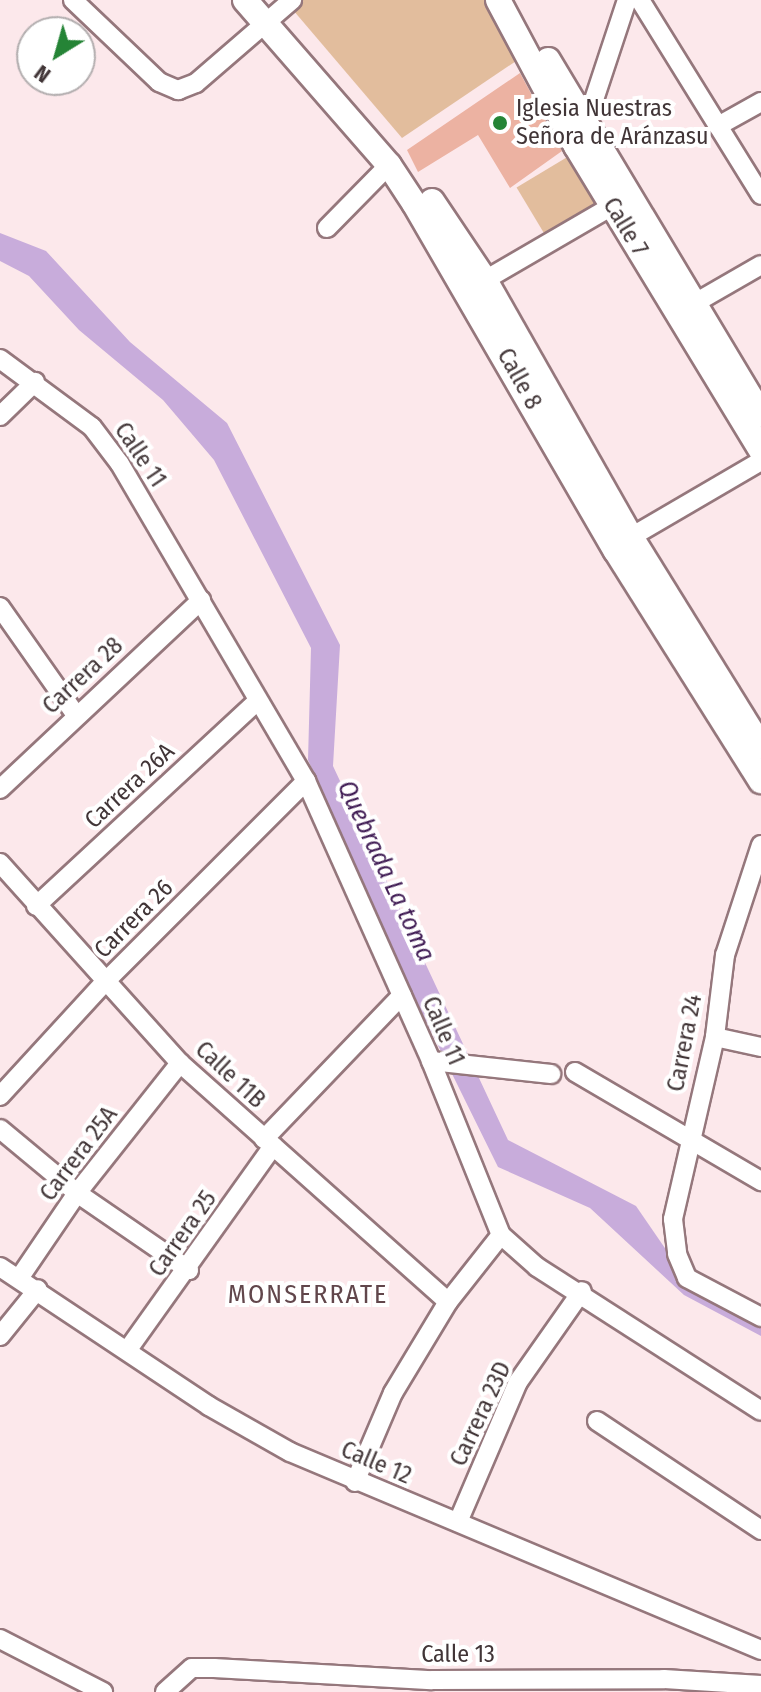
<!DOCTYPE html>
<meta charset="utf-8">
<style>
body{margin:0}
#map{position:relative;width:761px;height:1692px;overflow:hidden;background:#fce8eb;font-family:"Fira Sans Condensed",sans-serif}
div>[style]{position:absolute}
.green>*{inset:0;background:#e2bd9d;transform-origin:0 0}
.water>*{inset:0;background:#c8acdb}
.building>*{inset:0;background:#ecb2a2}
.roads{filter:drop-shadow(2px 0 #95777c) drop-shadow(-2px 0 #95777c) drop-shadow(0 2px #95777c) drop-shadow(0 -2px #95777c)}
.minor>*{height:18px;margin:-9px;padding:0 9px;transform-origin:9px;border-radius:9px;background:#fff}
.major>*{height:24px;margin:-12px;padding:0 12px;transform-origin:12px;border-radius:12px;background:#fff}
.dots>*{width:22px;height:22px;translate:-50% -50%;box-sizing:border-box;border:4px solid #fff;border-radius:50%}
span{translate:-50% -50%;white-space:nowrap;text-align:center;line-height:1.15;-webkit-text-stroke:8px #fff;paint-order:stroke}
.poi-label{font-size:24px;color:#413537}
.left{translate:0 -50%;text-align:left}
.street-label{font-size:24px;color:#413537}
.water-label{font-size:26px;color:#411d55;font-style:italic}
.neighbourhood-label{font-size:26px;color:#61464b;letter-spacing:2px}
.north{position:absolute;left:16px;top:16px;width:80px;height:80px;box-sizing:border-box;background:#fff;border:2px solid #b3aeaf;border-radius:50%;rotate:217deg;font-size:22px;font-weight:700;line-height:32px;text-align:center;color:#413537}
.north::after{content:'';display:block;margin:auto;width:28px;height:36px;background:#258436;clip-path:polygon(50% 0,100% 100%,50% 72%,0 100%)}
</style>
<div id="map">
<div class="green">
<i style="clip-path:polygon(303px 0,491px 0,522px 57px,402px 138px,293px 10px)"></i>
<i style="left:574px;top:153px;width:61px;height:67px;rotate:59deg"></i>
</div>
<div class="water">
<i style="clip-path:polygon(0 233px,46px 251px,130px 342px,227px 423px,340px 645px,333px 766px,508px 1140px,636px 1206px,691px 1286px,761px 1323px,761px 1336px,684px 1295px,590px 1208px,498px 1167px,420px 1009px,308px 760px,311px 648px,214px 460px,163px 400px,79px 330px,29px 276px,0 261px)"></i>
</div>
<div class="building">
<i style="clip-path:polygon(520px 73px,562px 151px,510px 188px,478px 135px,418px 172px,407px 150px)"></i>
</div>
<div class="roads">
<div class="minor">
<i style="left:73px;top:0;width:119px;rotate:43.6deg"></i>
<i style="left:159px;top:82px;width:21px;rotate:23deg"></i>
<i style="left:178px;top:90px;width:19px;rotate:-21deg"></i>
<i style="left:196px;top:83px;width:127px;rotate:-40.8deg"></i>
<i style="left:640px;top:0;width:229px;rotate:58.2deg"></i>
<i style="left:718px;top:126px;width:49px;rotate:-29.2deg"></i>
<i style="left:583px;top:133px;width:140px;rotate:-71.7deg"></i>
<i style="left:327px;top:228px;width:88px;rotate:-45.5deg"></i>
<i style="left:485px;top:280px;width:157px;rotate:-30.2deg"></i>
<i style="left:695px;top:303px;width:76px;rotate:-29.9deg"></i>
<i style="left:0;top:359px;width:114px;rotate:36.5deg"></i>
<i style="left:92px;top:427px;width:46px;rotate:52.9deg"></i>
<i style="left:120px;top:464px;width:368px;rotate:59.6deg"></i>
<i style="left:306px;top:781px;width:307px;rotate:65.9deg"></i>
<i style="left:431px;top:1061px;width:188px;rotate:68.1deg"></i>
<i style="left:501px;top:1235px;width:48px;rotate:41.6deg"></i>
<i style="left:537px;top:1267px;width:266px;rotate:32.7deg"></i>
<i style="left:0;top:416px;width:49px;rotate:-44.2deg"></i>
<i style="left:631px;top:537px;width:151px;rotate:-30.3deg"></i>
<i style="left:0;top:607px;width:132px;rotate:54.9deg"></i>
<i style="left:0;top:789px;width:276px;rotate:-43.2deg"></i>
<i style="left:761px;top:845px;width:116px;rotate:108.1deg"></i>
<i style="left:725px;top:955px;width:83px;rotate:97deg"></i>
<i style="left:715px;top:1037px;width:187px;rotate:103deg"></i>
<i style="left:673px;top:1219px;width:35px;rotate:83deg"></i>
<i style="left:677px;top:1254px;width:26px;rotate:67deg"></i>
<i style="left:687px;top:1278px;width:84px;rotate:27.8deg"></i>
<i style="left:0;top:863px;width:269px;rotate:48deg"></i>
<i style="left:180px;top:1063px;width:359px;rotate:41.7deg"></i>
<i style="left:36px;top:906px;width:301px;rotate:-42.8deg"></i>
<i style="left:715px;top:1037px;width:47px;rotate:12.3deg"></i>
<i style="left:431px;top:1061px;width:121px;rotate:6.2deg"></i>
<i style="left:575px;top:1072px;width:216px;rotate:30.4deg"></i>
<i style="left:0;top:1096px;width:154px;rotate:-47.4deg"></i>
<i style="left:104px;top:983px;width:286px;rotate:-45deg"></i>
<i style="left:0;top:1129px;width:100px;rotate:39.7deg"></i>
<i style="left:77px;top:1193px;width:136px;rotate:34.5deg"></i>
<i style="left:264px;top:1139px;width:199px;rotate:-46.2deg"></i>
<i style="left:0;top:1267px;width:251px;rotate:33.6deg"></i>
<i style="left:209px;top:1406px;width:93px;rotate:29.6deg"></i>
<i style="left:290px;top:1452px;width:511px;rotate:22.8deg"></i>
<i style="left:20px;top:1277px;width:102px;rotate:-55.8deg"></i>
<i style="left:77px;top:1193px;width:166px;rotate:-51.6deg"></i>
<i style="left:0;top:1336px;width:60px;rotate:-51deg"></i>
<i style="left:129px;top:1348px;width:248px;rotate:-54.5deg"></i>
<i style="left:597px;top:1421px;width:197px;rotate:33.6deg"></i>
<i style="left:355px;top:1482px;width:97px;rotate:-66.9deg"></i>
<i style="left:393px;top:1393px;width:106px;rotate:-58.9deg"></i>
<i style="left:448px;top:1302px;width:85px;rotate:-51.7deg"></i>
<i style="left:458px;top:1522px;width:152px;rotate:-66.8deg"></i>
<i style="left:518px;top:1382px;width:111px;rotate:-54.9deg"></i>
<i style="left:0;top:1639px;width:116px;rotate:27.2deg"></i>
<i style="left:165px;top:1692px;width:36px;rotate:-42deg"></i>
<i style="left:192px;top:1668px;width:22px"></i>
<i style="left:214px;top:1668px;width:218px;rotate:3.2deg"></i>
<i style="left:432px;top:1680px;width:232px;rotate:-0.2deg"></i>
<i style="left:664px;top:1679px;width:97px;rotate:3.5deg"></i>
</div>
<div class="major">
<i style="left:245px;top:0;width:219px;rotate:48.9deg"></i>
<i style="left:389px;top:165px;width:45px;rotate:56.7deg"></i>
<i style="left:414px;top:203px;width:402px;rotate:59.9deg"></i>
<i style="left:616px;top:551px;width:272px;rotate:57.8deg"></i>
<i style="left:498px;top:0;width:166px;rotate:61.9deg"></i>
<i style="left:576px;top:146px;width:356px;rotate:58.7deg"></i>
<i style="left:548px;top:60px;width:414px;rotate:59deg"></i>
<i style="left:432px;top:201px;width:95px;rotate:56.1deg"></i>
<i style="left:485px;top:280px;width:296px;rotate:60.4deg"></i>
<i style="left:631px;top:537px;width:247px;rotate:58.2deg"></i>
</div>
</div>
<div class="dots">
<i style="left:500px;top:123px;background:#258436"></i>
</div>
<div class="poi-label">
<span class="left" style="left:516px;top:123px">Iglesia Nuestras<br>Señora de Aránzasu</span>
</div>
<div class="street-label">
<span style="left:625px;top:227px;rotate:59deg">Calle 7</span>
<span style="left:519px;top:379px;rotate:61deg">Calle 8</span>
<span style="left:140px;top:455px;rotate:56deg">Calle 11</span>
<span style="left:83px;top:676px;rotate:-43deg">Carrera 28</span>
<span style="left:130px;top:786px;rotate:-43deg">Carrera 26A</span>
<span style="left:134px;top:919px;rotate:-45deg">Carrera 26</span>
<span style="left:443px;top:1031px;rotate:67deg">Calle 11</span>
<span style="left:685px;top:1043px;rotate:-79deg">Carrera 24</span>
<span style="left:230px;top:1075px;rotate:43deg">Calle 11B</span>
<span style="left:79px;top:1154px;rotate:-53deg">Carrera 25A</span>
<span style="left:183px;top:1234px;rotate:-55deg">Carrera 25</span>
<span style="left:481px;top:1414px;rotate:-65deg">Carrera 23D</span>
<span style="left:376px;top:1463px;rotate:23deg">Calle 12</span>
<span style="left:458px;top:1655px">Calle 13</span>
</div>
<div class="water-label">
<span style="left:386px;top:871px;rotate:65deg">Quebrada La toma</span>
</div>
<div class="neighbourhood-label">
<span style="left:308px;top:1295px">MONSERRATE</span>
</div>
<div class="north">N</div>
</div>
